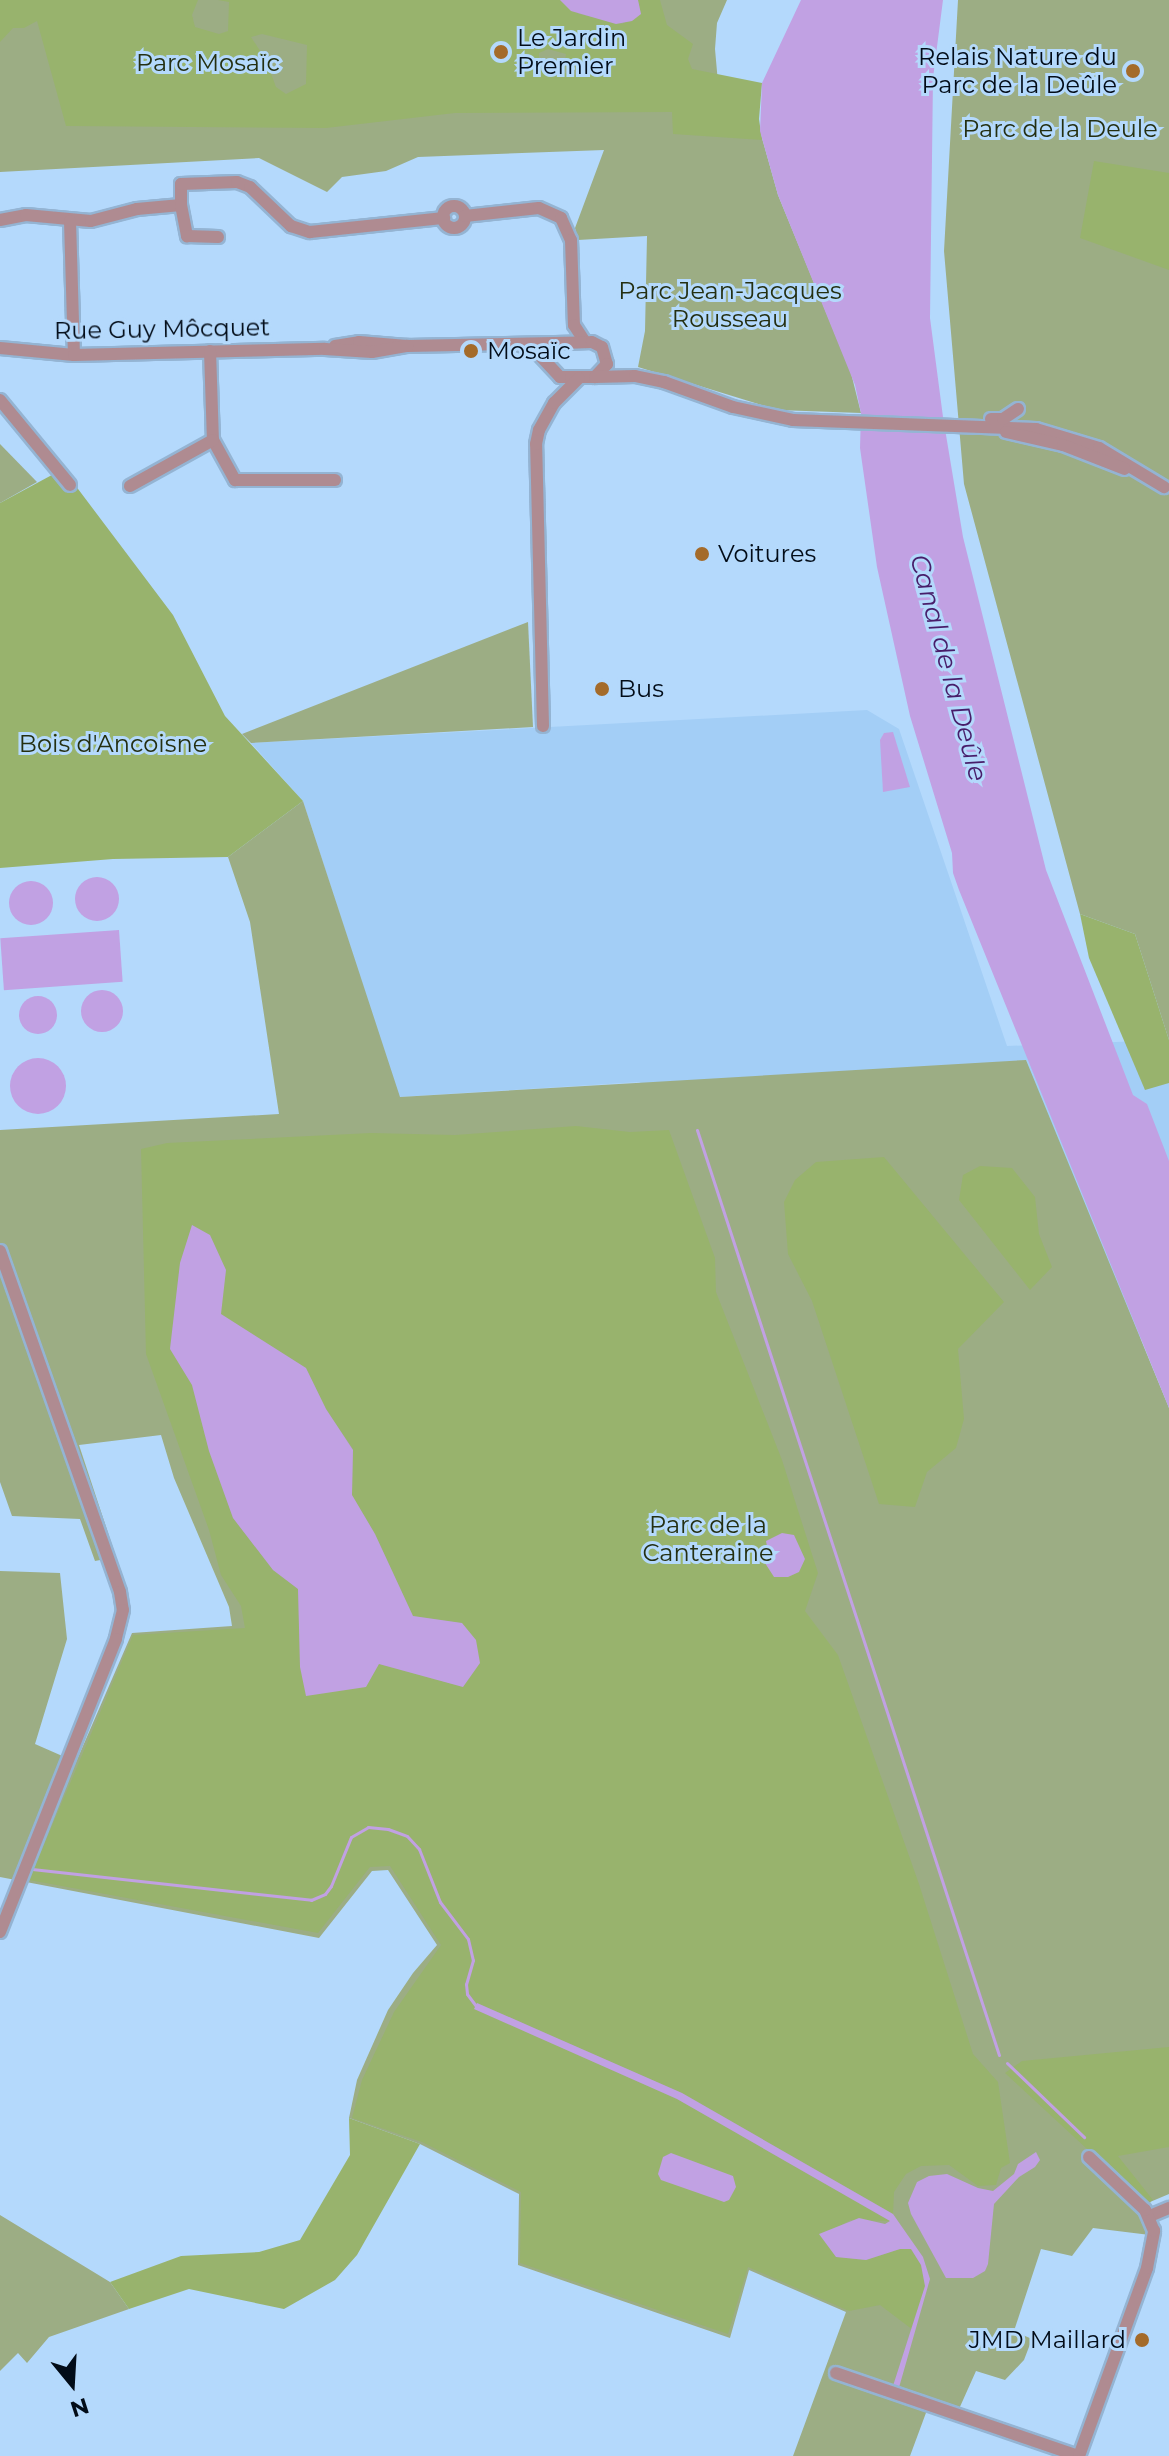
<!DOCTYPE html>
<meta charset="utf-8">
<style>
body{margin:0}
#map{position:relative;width:1169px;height:2456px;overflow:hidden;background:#b4d9fc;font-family:Montserrat,sans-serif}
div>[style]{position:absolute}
.built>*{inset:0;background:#a3cef6}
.green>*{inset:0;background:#9cad84}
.forest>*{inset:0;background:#98b36d}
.water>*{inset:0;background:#c1a1e3;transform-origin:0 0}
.round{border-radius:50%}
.stream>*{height:3px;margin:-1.5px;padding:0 1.5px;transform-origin:1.5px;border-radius:1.5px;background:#c1a1e3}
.roads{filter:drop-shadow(2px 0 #94b4d3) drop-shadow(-2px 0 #94b4d3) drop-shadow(0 2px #94b4d3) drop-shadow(0 -2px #94b4d3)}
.minor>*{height:12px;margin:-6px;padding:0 6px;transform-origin:6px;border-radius:6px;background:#af8b91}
.minor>.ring{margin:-6px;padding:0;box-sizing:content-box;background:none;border:12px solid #af8b91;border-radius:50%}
.dots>*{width:22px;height:22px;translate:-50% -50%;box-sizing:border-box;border:4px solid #b4d9fc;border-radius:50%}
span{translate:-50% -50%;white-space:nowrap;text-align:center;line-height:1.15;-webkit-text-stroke:6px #b4d9fc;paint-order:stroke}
.poi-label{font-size:24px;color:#020c18}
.left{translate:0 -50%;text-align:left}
.right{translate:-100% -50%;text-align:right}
.park-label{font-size:24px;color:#242f11}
.street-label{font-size:24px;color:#020c18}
.water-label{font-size:26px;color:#481d6a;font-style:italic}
.north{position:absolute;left:32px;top:2344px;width:80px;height:80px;-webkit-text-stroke:6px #b4d9fc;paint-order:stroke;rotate:162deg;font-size:22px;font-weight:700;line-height:32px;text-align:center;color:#020c18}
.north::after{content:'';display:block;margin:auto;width:28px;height:36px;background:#020c18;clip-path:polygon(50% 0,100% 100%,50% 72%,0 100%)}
</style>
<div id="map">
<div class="built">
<i style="clip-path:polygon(867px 710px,899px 729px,1007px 1046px,1169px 1040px,1169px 1353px,639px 1082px,399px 1097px,303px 801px,251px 743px)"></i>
</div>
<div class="green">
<i style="clip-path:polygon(0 0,727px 0,717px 23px,715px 49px,719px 94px,760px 131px,778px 195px,851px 373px,861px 413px,778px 410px,638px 367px,645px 331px,647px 236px,578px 240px,575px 228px,604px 150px,418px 157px,386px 171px,342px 177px,327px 192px,259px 158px,0 172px)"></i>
<i style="clip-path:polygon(958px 0,1169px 0,1169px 1040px,1135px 934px,1080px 914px,964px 484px,944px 251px)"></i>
<i style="clip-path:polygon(0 444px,37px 482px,0 503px)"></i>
<i style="clip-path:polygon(528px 622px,533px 727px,251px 743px,242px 734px)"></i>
<i style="clip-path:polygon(303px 801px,400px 1097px,1026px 1060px,1169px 1408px,1169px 2194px,1150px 2202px,1153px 2210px,1150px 2235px,1093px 2228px,1072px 2256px,1041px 2249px,1014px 2331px,1032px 2339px,1024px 2360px,1005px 2380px,976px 2371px,959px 2409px,930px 2402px,910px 2456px,793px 2456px,846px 2312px,749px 2270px,730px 2338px,518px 2265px,519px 2194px,420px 2144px,349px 2118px,357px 2080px,388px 2010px,413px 1973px,437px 1945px,388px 1870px,372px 1871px,319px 1938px,0 1877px,0 1571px,60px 1573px,67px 1639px,35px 1744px,76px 1762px,132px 1633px,232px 1626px,229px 1607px,174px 1478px,161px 1435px,79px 1445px,116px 1557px,95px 1561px,80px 1519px,12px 1516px,0 1482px,0 1130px,279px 1114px,250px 922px,228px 857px)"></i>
<i style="clip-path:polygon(0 2215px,110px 2282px,129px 2309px,49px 2337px,27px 2363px,18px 2353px,0 2371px)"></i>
</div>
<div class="forest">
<i style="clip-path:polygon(evenodd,0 0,198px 0,192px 15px,195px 27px,219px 34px,228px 31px,229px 2px,218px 0,560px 0,579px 14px,622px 24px,641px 14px,638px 0,660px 0,667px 25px,693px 44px,688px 59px,692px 69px,762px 83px,759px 119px,762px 140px,673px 134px,672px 112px,455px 113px,326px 128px,66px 126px,37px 21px,24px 28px,13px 28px,0 42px,0 0,262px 34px,307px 45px,306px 84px,286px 94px,276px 87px,266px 60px,251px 37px,262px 34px,0 0,548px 49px,566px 54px,565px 61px,582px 65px,584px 73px,581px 76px,559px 72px,547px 76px,539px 63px,539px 53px,548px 49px)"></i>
<i style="clip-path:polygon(1094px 161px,1169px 173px,1169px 270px,1080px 238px)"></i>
<i style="clip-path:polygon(63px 469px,173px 615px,225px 716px,303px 801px,228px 857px,113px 859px,0 868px,0 503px)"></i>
<i style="clip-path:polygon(1080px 914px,1135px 934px,1169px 1040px,1169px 1083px,1145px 1090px,1089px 958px)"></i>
<i style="clip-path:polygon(evenodd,576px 1126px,630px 1132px,669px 1130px,715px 1258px,716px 1292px,782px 1460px,818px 1573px,805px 1611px,838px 1655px,919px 1884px,973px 2054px,998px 2082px,1010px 2163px,1001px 2168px,996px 2185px,978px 2186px,949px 2165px,921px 2166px,906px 2174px,894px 2192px,893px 2214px,682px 2093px,477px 2003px,475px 2009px,677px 2099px,890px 2221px,850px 2220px,828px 2233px,836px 2257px,866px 2260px,900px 2249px,911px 2249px,921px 2265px,925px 2286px,913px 2330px,880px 2305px,849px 2311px,748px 2267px,728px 2334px,520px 2263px,521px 2192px,422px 2142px,352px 2118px,362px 2080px,394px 2012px,441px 1945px,390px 1866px,370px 1867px,318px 1933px,29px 1880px,133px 1635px,245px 1628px,241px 1606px,221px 1575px,209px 1530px,146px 1354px,141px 1149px,167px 1143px,229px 1140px,371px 1133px,455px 1135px,576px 1126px,192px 1226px,226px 1270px,220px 1314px,306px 1368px,326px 1409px,353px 1449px,352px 1495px,375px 1534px,413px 1616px,461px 1623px,463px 1687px,379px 1664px,300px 1667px,298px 1589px,273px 1570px,233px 1518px,209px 1451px,192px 1385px,170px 1348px,180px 1263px,192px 1226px)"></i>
<i style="clip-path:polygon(884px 1157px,1004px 1302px,958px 1349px,964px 1419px,956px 1448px,927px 1472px,915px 1507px,879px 1504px,812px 1301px,788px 1254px,784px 1202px,795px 1180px,816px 1162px)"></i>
<i style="clip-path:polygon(980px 1166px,1012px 1168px,1035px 1197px,1039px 1234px,1052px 1267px,1030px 1290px,959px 1200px,963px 1175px)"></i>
<i style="clip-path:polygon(1169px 2047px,1169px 2147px,1118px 2156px,1153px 2200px,1150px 2202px,1153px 2210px,1005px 2073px,1022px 2061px)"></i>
<i style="clip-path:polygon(349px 2118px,420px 2144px,357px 2255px,335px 2280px,284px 2309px,189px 2289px,129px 2309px,110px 2282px,181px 2256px,259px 2252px,300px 2240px,350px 2155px)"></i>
</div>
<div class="water">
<i style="clip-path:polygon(560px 0,638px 0,641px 14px,632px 21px,616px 24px,571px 11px)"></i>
<i style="clip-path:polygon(801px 0,943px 0,933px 78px,930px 318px,943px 417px,963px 537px,1046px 870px,1133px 1095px,1147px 1104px,1169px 1161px,1169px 1408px,959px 890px,953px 873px,952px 853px,910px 716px,877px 567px,860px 448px,861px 413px,855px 385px,778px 195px,760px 131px,762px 83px)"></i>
<i style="clip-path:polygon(893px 732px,910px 787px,883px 792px,880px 740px,884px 733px)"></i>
<i class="round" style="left:75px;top:877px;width:44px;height:44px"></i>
<i class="round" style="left:9px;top:881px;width:44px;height:44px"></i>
<i style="left:119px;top:930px;width:52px;height:119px;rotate:86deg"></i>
<i class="round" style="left:81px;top:990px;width:42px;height:42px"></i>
<i class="round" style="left:19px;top:996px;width:38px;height:38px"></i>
<i class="round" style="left:10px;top:1058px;width:56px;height:56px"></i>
<i style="clip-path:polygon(192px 1225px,210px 1235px,226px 1270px,221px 1314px,306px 1368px,326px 1409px,353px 1450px,352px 1495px,375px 1534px,413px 1616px,462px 1623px,476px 1640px,480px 1663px,463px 1687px,379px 1664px,366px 1687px,306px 1696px,300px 1667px,298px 1589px,273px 1570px,233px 1518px,209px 1451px,192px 1385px,170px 1349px,180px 1263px)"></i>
<i style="clip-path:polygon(782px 1533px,794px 1535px,805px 1559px,799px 1572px,788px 1577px,774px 1577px,765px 1563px,769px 1557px,766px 1541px)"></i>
<i style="clip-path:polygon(477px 2003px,682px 2093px,893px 2214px,923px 2257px,930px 2279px,898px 2391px,892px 2389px,925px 2286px,921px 2265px,911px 2249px,900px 2249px,866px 2260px,836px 2257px,819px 2234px,859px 2218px,885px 2224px,890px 2221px,677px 2099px,474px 2009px)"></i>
<i style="clip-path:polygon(1036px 2152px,1040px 2160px,1035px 2167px,1019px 2177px,994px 2204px,988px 2264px,985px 2271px,973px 2278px,946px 2278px,911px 2214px,908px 2203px,917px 2182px,929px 2176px,947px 2174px,978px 2188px,993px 2191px,1014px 2174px,1018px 2164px)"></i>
<i style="clip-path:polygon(671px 2153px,733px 2176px,736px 2187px,729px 2200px,724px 2202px,661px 2180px,658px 2174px,663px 2157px)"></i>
</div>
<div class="stream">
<i style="left:697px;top:1130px;width:973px;rotate:71.92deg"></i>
<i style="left:32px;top:1869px;width:281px;rotate:6.3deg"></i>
<i style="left:311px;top:1900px;width:15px;rotate:-23deg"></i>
<i style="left:325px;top:1894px;width:10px;rotate:-53deg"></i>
<i style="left:331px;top:1886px;width:53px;rotate:-67.8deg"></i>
<i style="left:351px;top:1837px;width:20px;rotate:-30deg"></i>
<i style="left:368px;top:1827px;width:20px;rotate:6deg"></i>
<i style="left:388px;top:1829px;width:20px;rotate:20deg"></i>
<i style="left:407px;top:1836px;width:18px;rotate:47deg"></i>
<i style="left:419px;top:1849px;width:57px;rotate:68.4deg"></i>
<i style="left:440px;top:1902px;width:46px;rotate:52.9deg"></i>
<i style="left:468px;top:1939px;width:22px;rotate:77deg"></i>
<i style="left:473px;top:1960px;width:25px;rotate:106deg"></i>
<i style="left:466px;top:1984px;width:10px;rotate:84deg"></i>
<i style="left:467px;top:1994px;width:15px;rotate:53deg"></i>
<i style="left:1007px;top:2063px;width:107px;rotate:43.9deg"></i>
</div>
<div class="roads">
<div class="minor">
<i style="left:181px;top:205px;width:21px;rotate:-90deg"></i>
<i style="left:181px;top:184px;width:56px;rotate:-2deg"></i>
<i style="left:237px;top:182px;width:14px;rotate:21deg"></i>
<i style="left:250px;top:187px;width:57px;rotate:43.6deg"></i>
<i style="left:291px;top:226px;width:20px;rotate:18deg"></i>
<i style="left:310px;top:232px;width:135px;rotate:-6deg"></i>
<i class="ring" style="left:443px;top:206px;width:10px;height:10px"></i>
<i style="left:465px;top:216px;width:74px;rotate:-6.2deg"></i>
<i style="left:539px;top:208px;width:24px;rotate:24deg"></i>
<i style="left:561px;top:218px;width:24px;rotate:66deg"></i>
<i style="left:571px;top:240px;width:85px;rotate:88deg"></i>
<i style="left:574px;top:325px;width:20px;rotate:57deg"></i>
<i style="left:0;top:220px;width:26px;rotate:-11deg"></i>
<i style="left:26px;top:215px;width:65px;rotate:5.3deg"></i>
<i style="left:91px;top:221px;width:48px;rotate:-14.6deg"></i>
<i style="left:137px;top:209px;width:44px;rotate:-5.2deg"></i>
<i style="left:181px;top:205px;width:32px;rotate:79deg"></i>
<i style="left:187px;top:236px;width:31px;rotate:2deg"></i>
<i style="left:70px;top:221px;width:134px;rotate:88.3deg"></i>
<i style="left:335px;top:346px;width:24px;rotate:-9deg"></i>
<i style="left:359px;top:342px;width:48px;rotate:4.8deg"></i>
<i style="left:407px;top:346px;width:185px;rotate:-1.2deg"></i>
<i style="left:592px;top:342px;width:11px;rotate:27deg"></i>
<i style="left:602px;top:347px;width:18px;rotate:74deg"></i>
<i style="left:607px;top:364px;width:18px;rotate:133deg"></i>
<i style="left:595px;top:377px;width:35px;rotate:180deg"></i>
<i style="left:560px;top:377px;width:35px;rotate:-133deg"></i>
<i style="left:536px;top:351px;width:19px;rotate:-159deg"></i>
<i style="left:0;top:348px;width:74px;rotate:5.4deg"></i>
<i style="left:74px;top:355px;width:251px;rotate:-1.4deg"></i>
<i style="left:325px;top:349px;width:47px;rotate:3.7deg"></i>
<i style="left:372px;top:352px;width:36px;rotate:-10deg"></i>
<i style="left:210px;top:351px;width:89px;rotate:88.1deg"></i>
<i style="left:213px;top:440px;width:46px;rotate:61.2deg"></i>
<i style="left:235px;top:480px;width:100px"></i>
<i style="left:595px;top:377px;width:40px;rotate:-1.4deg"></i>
<i style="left:635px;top:376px;width:30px;rotate:12deg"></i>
<i style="left:664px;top:382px;width:73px;rotate:19.9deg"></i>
<i style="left:733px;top:407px;width:61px;rotate:12.2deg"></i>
<i style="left:793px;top:420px;width:243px;rotate:2.1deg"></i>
<i style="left:1036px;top:429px;width:66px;rotate:16.8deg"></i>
<i style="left:1099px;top:448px;width:76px;rotate:31deg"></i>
<i style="left:0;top:400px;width:110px;rotate:50.5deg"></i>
<i style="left:991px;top:419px;width:12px"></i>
<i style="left:1003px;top:419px;width:18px;rotate:-34deg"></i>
<i style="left:1006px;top:432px;width:58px;rotate:12.8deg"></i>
<i style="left:1063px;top:445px;width:66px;rotate:21.2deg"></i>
<i style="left:130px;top:486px;width:95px;rotate:-29deg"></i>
<i style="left:543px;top:726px;width:282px;rotate:-91.4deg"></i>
<i style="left:536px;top:444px;width:14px;rotate:-78deg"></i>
<i style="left:539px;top:430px;width:31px;rotate:-61deg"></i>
<i style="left:554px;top:403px;width:35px;rotate:-45deg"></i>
<i style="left:0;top:1251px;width:361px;rotate:70.6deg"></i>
<i style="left:120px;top:1592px;width:18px;rotate:81deg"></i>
<i style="left:123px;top:1610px;width:30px;rotate:104deg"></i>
<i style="left:116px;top:1639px;width:315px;rotate:111.6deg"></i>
<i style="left:1150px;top:2216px;width:21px;rotate:-23deg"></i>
<i style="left:836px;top:2373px;width:256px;rotate:18.9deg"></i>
<i style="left:1079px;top:2456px;width:200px;rotate:-70.1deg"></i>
<i style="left:1147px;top:2268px;width:38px;rotate:-79deg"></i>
<i style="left:1154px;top:2231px;width:23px;rotate:-113deg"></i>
<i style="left:1145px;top:2210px;width:77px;rotate:-136.6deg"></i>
</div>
</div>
<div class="dots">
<i style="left:501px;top:52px;background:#a46b2a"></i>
<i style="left:1133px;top:71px;background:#a46b2a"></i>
<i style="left:471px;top:351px;background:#a46b2a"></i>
<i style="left:702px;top:554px;background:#a46b2a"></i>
<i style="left:602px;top:689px;background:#a46b2a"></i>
<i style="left:1142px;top:2340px;background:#a46b2a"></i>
</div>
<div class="poi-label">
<span class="left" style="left:517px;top:52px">Le Jardin<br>Premier</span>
<span class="right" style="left:1117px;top:71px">Relais Nature du<br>Parc de la Deûle</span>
<span class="left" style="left:487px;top:351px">Mosaïc</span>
<span class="left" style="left:718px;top:554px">Voitures</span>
<span class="left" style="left:618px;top:689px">Bus</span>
<span class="right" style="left:1126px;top:2340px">JMD Maillard</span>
</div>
<div class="park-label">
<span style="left:208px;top:63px">Parc Mosaïc</span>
<span style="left:1060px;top:129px">Parc de la Deule</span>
<span style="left:730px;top:305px">Parc Jean-Jacques<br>Rousseau</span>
<span style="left:113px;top:744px">Bois d'Ancoisne</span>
<span style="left:708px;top:1539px">Parc de la<br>Canteraine</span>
</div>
<div class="street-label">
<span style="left:162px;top:329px;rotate:-1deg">Rue Guy Môcquet</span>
</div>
<div class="water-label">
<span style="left:948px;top:668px;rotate:75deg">Canal de la Deûle</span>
</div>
<div class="north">N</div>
</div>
